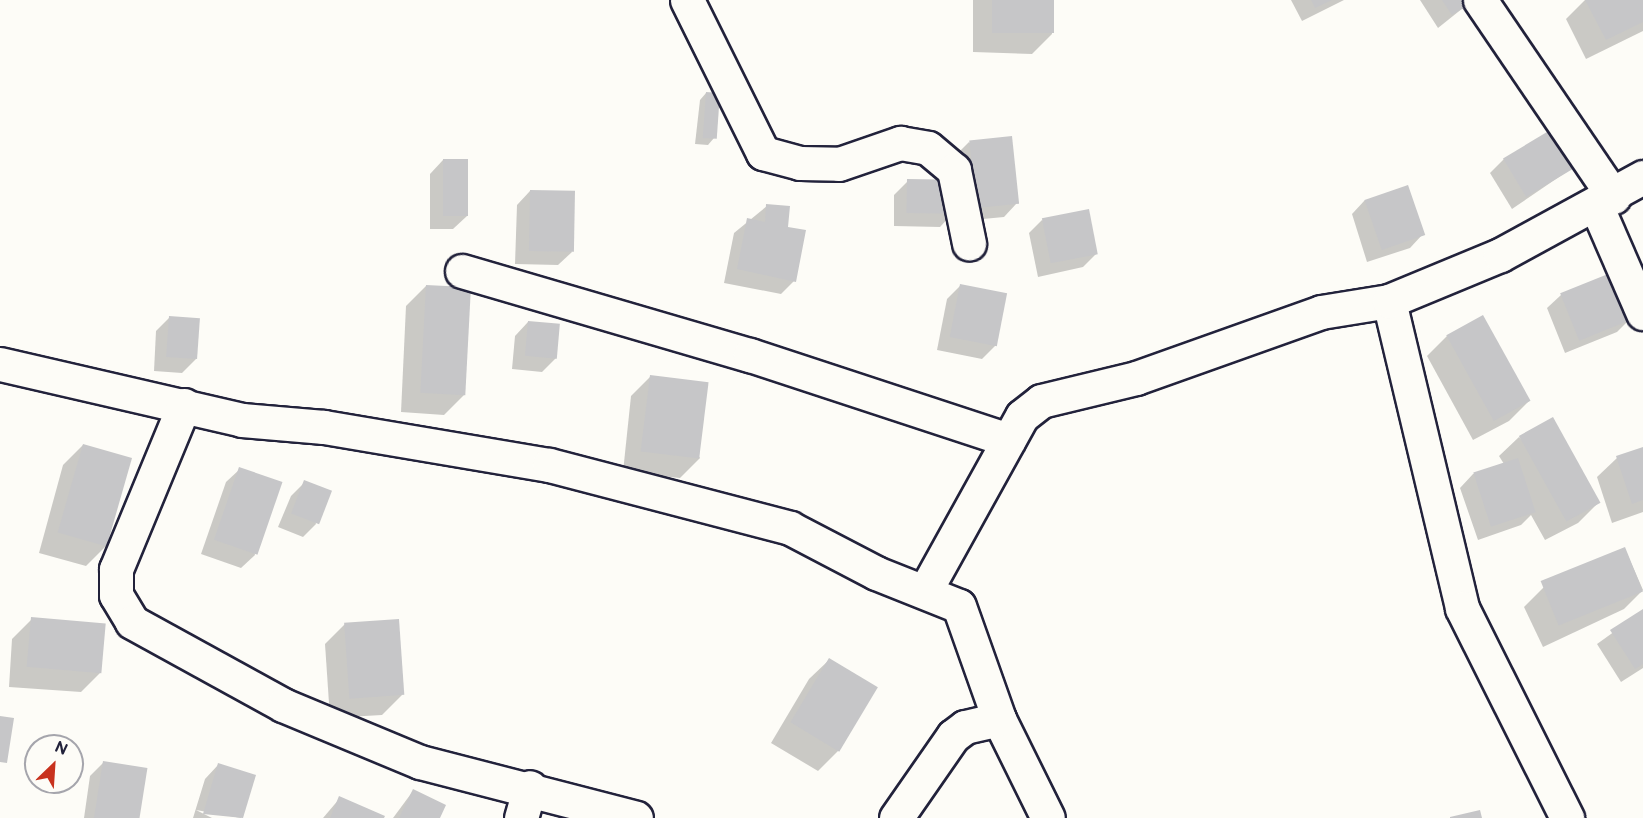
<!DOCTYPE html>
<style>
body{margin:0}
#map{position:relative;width:1643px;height:818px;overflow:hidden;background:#fdfcf7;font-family:"Balsamiq Sans",sans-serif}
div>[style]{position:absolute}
.shadow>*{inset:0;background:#0003}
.building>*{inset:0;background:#c6c6c8;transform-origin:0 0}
.roads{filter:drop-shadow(2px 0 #22223b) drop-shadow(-2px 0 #22223b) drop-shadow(0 2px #22223b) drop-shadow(0 -2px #22223b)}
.minor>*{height:33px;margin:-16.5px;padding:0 16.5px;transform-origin:16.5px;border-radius:16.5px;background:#fdfcf7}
span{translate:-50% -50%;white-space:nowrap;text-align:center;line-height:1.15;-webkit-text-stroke:6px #fdfcf7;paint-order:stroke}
.north{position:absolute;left:24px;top:734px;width:60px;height:60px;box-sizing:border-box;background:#fdfcf7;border:2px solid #a5a5ac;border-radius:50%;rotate:25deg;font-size:16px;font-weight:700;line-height:24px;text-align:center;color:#22223b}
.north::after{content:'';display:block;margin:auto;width:21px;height:27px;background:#c8321e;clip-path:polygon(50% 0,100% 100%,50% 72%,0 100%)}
</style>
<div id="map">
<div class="shadow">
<i style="clip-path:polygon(973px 0,1052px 0,1052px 34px,1032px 54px,973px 52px)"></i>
<i style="clip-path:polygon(1291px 0,1344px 0,1302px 21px)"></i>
<i style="clip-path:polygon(1420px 0,1466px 0,1468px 4px,1438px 28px)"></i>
<i style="clip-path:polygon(1585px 0,1643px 0,1643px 31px,1586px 59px,1566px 19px)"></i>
<i style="clip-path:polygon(706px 93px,714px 138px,708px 145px,695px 144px,700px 100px)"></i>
<i style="clip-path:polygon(969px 142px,1017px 203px,1004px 217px,962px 221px,956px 155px)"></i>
<i style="clip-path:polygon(1504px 159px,1578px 164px,1512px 209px,1490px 173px)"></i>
<i style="clip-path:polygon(443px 160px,467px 216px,453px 229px,430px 229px,430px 174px)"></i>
<i style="clip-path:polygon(908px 181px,953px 213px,940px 227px,894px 226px,894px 195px)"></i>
<i style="clip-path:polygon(530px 191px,572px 252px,558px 265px,515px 264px,517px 205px)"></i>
<i style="clip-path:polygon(1365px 200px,1423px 234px,1410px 248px,1367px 262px,1352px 214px)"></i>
<i style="clip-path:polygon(767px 206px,787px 228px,794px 281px,781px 294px,724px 283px,734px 233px)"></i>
<i style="clip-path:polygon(1042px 220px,1096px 254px,1083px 267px,1038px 277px,1029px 233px)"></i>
<i style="clip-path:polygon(1612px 274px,1631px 318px,1617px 332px,1565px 353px,1547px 308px,1561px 295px)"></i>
<i style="clip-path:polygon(426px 286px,464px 395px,444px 415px,401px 412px,406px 306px)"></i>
<i style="clip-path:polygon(960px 286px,996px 345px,982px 359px,937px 350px,947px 299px)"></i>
<i style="clip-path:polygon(170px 317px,196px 359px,182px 373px,154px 371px,156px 331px)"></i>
<i style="clip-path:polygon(528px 322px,556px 358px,542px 372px,512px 369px,515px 336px)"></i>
<i style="clip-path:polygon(1447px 336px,1529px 401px,1509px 421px,1473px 440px,1427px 356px)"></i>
<i style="clip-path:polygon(651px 376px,700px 458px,680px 478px,623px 472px,631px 396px)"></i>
<i style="clip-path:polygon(1519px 437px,1598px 503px,1578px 523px,1545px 540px,1531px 515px,1521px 525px,1478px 540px,1460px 488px,1473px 474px,1504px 464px,1499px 456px)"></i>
<i style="clip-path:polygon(83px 445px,106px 546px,86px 566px,39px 553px,63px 465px)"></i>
<i style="clip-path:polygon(1643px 449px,1643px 512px,1612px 523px,1597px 477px,1617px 458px)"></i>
<i style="clip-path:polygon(240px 469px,255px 555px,241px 568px,201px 554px,226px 482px)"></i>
<i style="clip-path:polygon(305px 482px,316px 524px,303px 537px,278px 527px,291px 496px)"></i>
<i style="clip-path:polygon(1625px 549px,1643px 590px,1624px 609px,1543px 647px,1524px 607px,1544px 587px)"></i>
<i style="clip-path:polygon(1643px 611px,1643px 668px,1621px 682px,1597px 644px)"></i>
<i style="clip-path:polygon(32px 619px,101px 672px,81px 692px,9px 687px,12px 639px)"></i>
<i style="clip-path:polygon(345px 624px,402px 695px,382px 715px,330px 718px,325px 644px)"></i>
<i style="clip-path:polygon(829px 660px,838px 751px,818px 771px,771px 743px,809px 679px)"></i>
<i style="clip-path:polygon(104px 762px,137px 818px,84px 818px,90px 776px)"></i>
<i style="clip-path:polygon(218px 765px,254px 776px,241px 818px,196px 810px,212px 818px,193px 818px,205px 779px)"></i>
<i style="clip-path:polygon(413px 791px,438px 818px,393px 818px)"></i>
<i style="clip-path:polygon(340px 798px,382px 818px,323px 818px)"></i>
</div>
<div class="building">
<i style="left:992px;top:0;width:62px;height:33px"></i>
<i style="clip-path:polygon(1311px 0,1332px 0,1315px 8px)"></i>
<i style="clip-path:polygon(1442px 0,1468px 0,1470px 4px,1452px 15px)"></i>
<i style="clip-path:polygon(1585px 0,1643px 0,1643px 22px,1606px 40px)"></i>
<i style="left:706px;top:92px;width:14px;height:46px;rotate:4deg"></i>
<i style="left:1557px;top:126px;width:45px;height:63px;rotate:59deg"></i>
<i style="left:1012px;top:136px;width:68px;height:43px;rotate:84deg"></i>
<i style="left:443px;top:159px;width:25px;height:57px"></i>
<i style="left:907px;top:179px;width:48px;height:34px;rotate:1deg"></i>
<i style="left:1408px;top:185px;width:53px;height:46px;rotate:71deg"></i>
<i style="left:530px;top:190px;width:45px;height:61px;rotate:1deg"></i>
<i style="clip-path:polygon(766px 204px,790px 206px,788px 227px,806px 230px,796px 282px,737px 269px,747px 218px,765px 222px)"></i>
<i style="left:1089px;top:209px;width:46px;height:48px;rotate:79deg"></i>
<i style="left:1613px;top:272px;width:51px;height:57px;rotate:68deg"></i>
<i style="left:960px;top:284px;width:48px;height:54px;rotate:11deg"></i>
<i style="left:426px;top:285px;width:45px;height:108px;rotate:3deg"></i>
<i style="left:1483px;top:315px;width:98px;height:42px;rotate:61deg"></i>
<i style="left:169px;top:316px;width:31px;height:41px;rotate:4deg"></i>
<i style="left:528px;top:321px;width:32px;height:35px;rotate:5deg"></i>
<i style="left:650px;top:375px;width:59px;height:77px;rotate:7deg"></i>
<i style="left:1553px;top:417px;width:98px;height:39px;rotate:61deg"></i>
<i style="left:83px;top:444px;width:51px;height:92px;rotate:16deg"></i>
<i style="clip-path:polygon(1643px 447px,1643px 500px,1632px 504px,1616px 456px)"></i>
<i style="left:1518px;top:458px;width:57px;height:47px;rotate:72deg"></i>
<i style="left:239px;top:467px;width:46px;height:77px;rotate:19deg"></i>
<i style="left:304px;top:480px;width:30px;height:36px;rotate:21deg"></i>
<i style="left:1625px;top:547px;width:48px;height:91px;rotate:68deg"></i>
<i style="clip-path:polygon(1643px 609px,1643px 664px,1635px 669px,1610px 630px)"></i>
<i style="left:31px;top:617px;width:75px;height:50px;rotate:5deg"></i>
<i style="left:399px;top:619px;width:76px;height:55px;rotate:86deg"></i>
<i style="left:829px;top:658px;width:57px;height:75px;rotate:31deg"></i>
<i style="clip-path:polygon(0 716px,14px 718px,7px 763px,0 762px)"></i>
<i style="left:103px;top:761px;width:45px;height:58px;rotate:9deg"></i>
<i style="clip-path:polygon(218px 763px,256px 775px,243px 818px,203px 814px)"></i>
<i style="clip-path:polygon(413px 789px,446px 805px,440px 818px,399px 818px)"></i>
<i style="clip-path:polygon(339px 796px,385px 816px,384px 818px,330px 818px)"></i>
<i style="clip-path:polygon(1480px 810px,1482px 818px,1450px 818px,1450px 817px)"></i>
</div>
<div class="roads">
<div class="minor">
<i style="left:687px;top:0;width:171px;rotate:63.6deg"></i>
<i style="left:763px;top:153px;width:38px;rotate:15deg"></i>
<i style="left:800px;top:163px;width:39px;rotate:1deg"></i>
<i style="left:839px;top:164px;width:65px;rotate:-19deg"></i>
<i style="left:900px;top:143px;width:28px;rotate:10deg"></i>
<i style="left:928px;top:148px;width:34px;rotate:40deg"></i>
<i style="left:954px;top:170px;width:75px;rotate:78.4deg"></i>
<i style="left:1480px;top:0;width:238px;rotate:55.8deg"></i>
<i style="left:1596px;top:205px;width:118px;rotate:66.5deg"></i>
<i style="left:462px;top:271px;width:300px;rotate:16.3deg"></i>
<i style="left:750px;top:355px;width:272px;rotate:18.2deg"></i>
<i style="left:1389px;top:301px;width:316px;rotate:76.6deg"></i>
<i style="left:1462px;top:608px;width:235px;rotate:63.4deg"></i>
<i style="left:0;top:364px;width:248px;rotate:13deg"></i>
<i style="left:242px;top:420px;width:82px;rotate:4.9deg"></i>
<i style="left:324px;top:427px;width:228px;rotate:9.6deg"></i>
<i style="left:549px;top:465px;width:249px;rotate:14.6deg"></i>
<i style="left:790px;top:528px;width:97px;rotate:27.6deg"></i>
<i style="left:876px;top:573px;width:89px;rotate:21.7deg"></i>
<i style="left:959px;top:606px;width:120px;rotate:70.5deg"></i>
<i style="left:999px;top:719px;width:110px;rotate:63.7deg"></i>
<i style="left:184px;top:405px;width:178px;rotate:112.5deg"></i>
<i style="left:116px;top:569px;width:26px;rotate:90deg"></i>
<i style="left:116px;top:595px;width:31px;rotate:59deg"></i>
<i style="left:132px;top:622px;width:172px;rotate:28.8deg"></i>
<i style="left:283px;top:705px;width:148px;rotate:22.6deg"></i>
<i style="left:420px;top:762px;width:223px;rotate:14.5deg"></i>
<i style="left:925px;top:591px;width:200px;rotate:-61deg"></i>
<i style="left:1022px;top:416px;width:24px;rotate:-38deg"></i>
<i style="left:1041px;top:401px;width:98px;rotate:-13.6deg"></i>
<i style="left:1136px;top:378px;width:196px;rotate:-19.6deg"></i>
<i style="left:1321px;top:312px;width:69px;rotate:-9.2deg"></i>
<i style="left:1389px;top:301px;width:120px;rotate:-22.5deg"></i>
<i style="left:1500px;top:255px;width:163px;rotate:-28.6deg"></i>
<i style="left:521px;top:818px;width:32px;rotate:-74deg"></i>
<i style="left:896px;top:818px;width:100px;rotate:-55.2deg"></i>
<i style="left:953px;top:736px;width:15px;rotate:-37deg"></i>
<i style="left:965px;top:727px;width:35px;rotate:-13deg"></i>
</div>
</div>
<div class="north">N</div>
</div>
